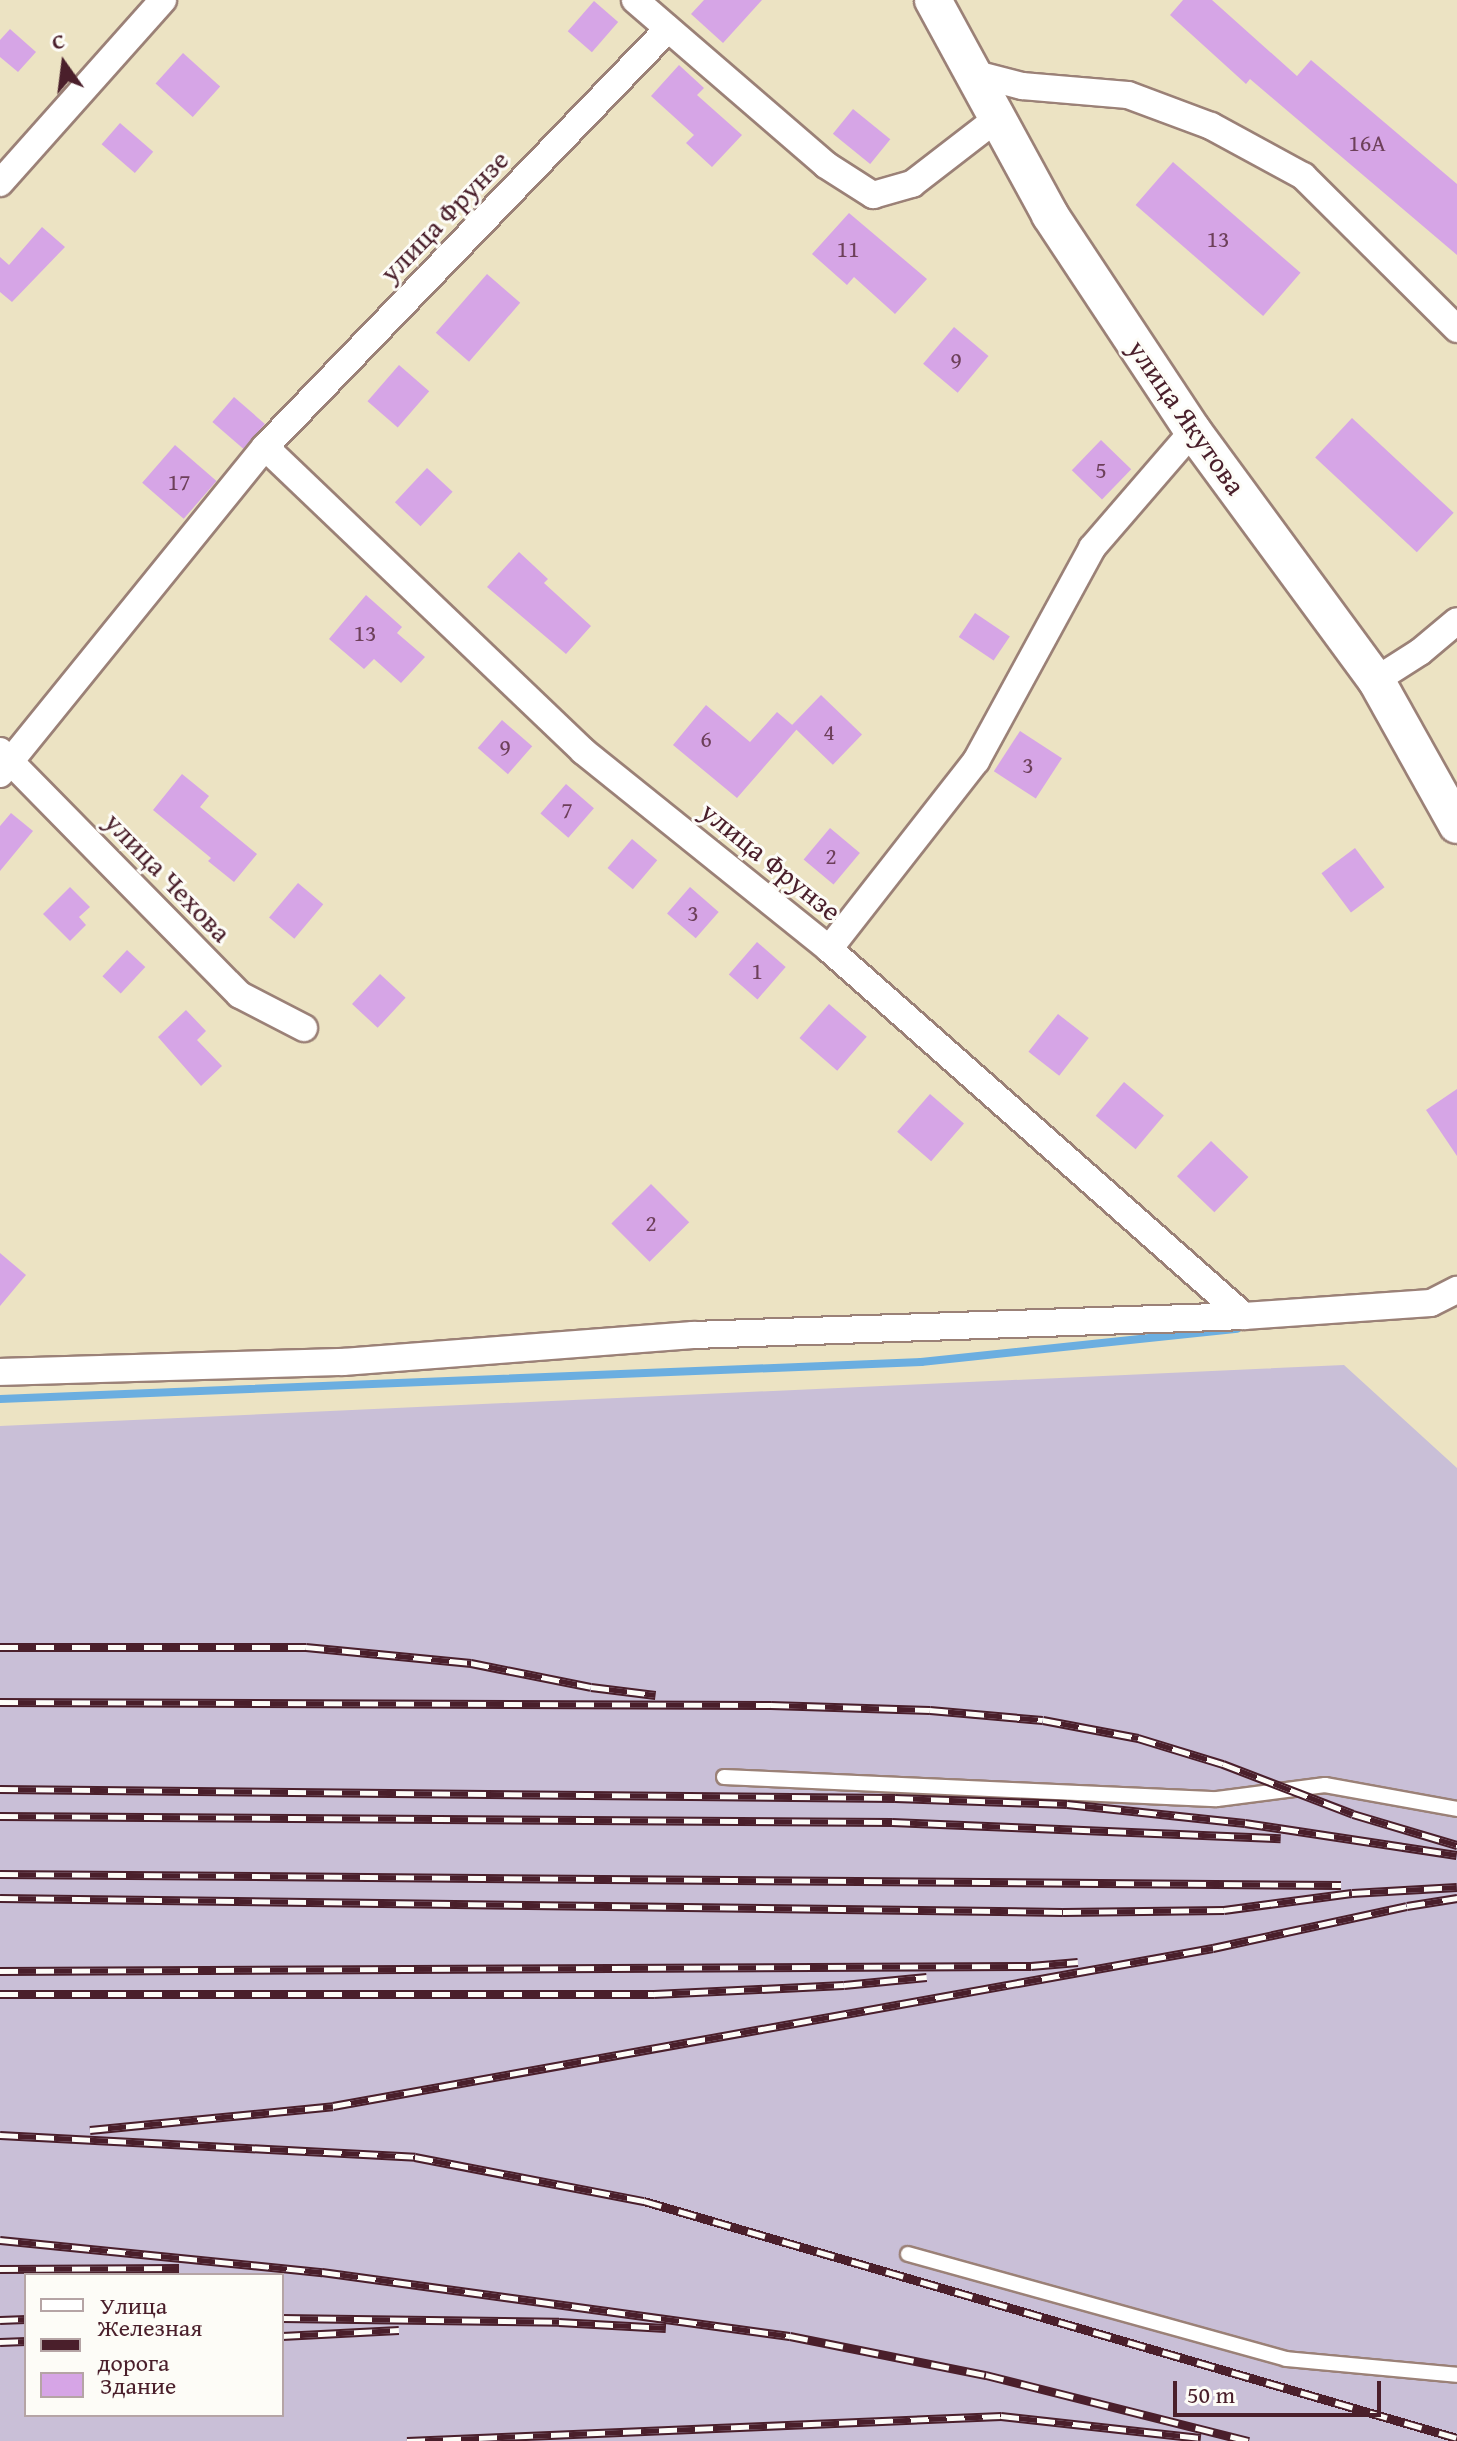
<!DOCTYPE html>
<meta charset="utf-8">
<style>
body{margin:0}
#map{position:relative;width:1457px;height:2441px;overflow:hidden;background:#ece3c3;font-family:"Gentium Book Plus",serif}
div>[style]{position:absolute}
.industrial>*{inset:0;background:#c9bfd7}
.stream>*{height:8px;margin:-4px;padding:0 4px;transform-origin:4px;border-radius:4px;background:#6baee0}
.building>*{inset:0;background:#d6a5e6;transform-origin:0 0}
.roads{filter:drop-shadow(2px 0 #9b8177) drop-shadow(-2px 0 #9b8177) drop-shadow(0 2px #9b8177) drop-shadow(0 -2px #9b8177)}
.lane>*{height:14px;margin:-7px;padding:0 7px;transform-origin:7px;border-radius:7px;background:#fff}
.street>*{height:26px;margin:-13px;padding:0 13px;transform-origin:13px;border-radius:13px;background:#fff}
.secondary>*{height:36px;margin:-18px;padding:0 18px;transform-origin:18px;border-radius:18px;background:#fff}
.rail>*{height:9px;margin-top:-4.5px;transform-origin:0;background:repeating-linear-gradient(90deg,#fdfcf7 0 18px,#4a1f2b 0 36px);box-sizing:border-box;border-block:2px solid #4a1f2b}
span{translate:-50% -50%;white-space:nowrap;text-align:center;line-height:1.15;-webkit-text-stroke:6px #fdfcf7;paint-order:stroke}
.number-label{font-size:24px;color:#6d405a}
.number-label span{-webkit-text-stroke-width:0}
.street-label{font-size:28px;color:#4a1f2b}
.legend{position:absolute;left:24px;top:2273px;width:260px;height:144px;box-sizing:border-box;background:#fdfcf7;border:2px solid #b5a4a5;margin:0;padding:10px 14px;list-style:none;font-size:24px;color:#4a1f2b}
.legend li{display:flex;align-items:center;gap:16px;height:40px}
.legend b{width:40px;border:2px solid #b5a4a5}
.north{position:absolute;left:24px;top:24px;width:80px;height:80px;-webkit-text-stroke:6px #fdfcf7;paint-order:stroke;rotate:346deg;font-size:22px;font-weight:700;line-height:32px;text-align:center;color:#4a1f2b}
.north::after{content:'';display:block;margin:auto;width:28px;height:36px;background:#4a1f2b;clip-path:polygon(50% 0,100% 100%,50% 72%,0 100%)}
.scale{position:absolute;left:1173px;top:2381px;width:208px;height:36px;box-sizing:border-box;border:4px solid #4a1f2b;border-top:0;padding-left:10px;font-size:24px;line-height:28px;white-space:nowrap;color:#4a1f2b;-webkit-text-stroke:6px #fdfcf7;paint-order:stroke}
</style>
<div id="map">
<div class="industrial">
<i style="clip-path:polygon(evenodd,1344px 1365px,1457px 1468px,1457px 2441px,0 2441px,0 1426px,1344px 1365px,26px 2275px,282px 2275px,282px 2415px,26px 2415px,26px 2275px)"></i>
</div>
<div class="stream">
<i style="left:0;top:1399px;width:922px;rotate:-2.3deg"></i>
<i style="left:921px;top:1362px;width:318px;rotate:-6deg"></i>
</div>
<div class="building">
<i style="clip-path:polygon(704px 0,762px 0,723px 43px,691px 14px)"></i>
<i style="clip-path:polygon(1183px 0,1212px 0,1297px 76px,1311px 60px,1457px 184px,1457px 255px,1250px 79px,1246px 84px,1170px 15px)"></i>
<i style="left:594px;top:1px;width:32px;height:40px;rotate:41deg"></i>
<i style="clip-path:polygon(10px 29px,36px 52px,18px 72px,0 57px,0 40px)"></i>
<i style="left:183px;top:53px;width:50px;height:41px;rotate:42deg"></i>
<i style="clip-path:polygon(679px 65px,704px 88px,697px 95px,742px 135px,712px 167px,686px 143px,694px 135px,651px 96px)"></i>
<i style="left:853px;top:109px;width:48px;height:32px;rotate:39deg"></i>
<i style="left:120px;top:123px;width:44px;height:28px;rotate:41deg"></i>
<i style="left:1173px;top:162px;width:169px;height:57px;rotate:41deg"></i>
<i style="clip-path:polygon(849px 213px,927px 279px,895px 314px,854px 277px,847px 285px,812px 254px)"></i>
<i style="clip-path:polygon(42px 227px,65px 247px,12px 302px,0 292px,0 257px,9px 265px)"></i>
<i style="left:487px;top:274px;width:44px;height:78px;rotate:41deg"></i>
<i style="left:954px;top:327px;width:45px;height:48px;rotate:40deg"></i>
<i style="left:399px;top:365px;width:40px;height:48px;rotate:41deg"></i>
<i style="left:234px;top:397px;width:41px;height:33px;rotate:41deg"></i>
<i style="left:1352px;top:418px;width:139px;height:54px;rotate:43deg"></i>
<i style="left:1101px;top:440px;width:42px;height:42px;rotate:44deg"></i>
<i style="left:175px;top:445px;width:55px;height:50px;rotate:41deg"></i>
<i style="left:427px;top:468px;width:35px;height:47px;rotate:43deg"></i>
<i style="clip-path:polygon(519px 552px,548px 579px,544px 583px,591px 626px,566px 654px,487px 587px)"></i>
<i style="clip-path:polygon(366px 595px,402px 627px,397px 633px,425px 657px,401px 683px,374px 659px,364px 669px,329px 639px)"></i>
<i style="left:975px;top:613px;width:42px;height:29px;rotate:34deg"></i>
<i style="left:821px;top:695px;width:57px;height:42px;rotate:44deg"></i>
<i style="clip-path:polygon(706px 705px,750px 742px,777px 712px,797px 729px,737px 798px,673px 745px)"></i>
<i style="left:502px;top:720px;width:40px;height:37px;rotate:41deg"></i>
<i style="left:1020px;top:731px;width:50px;height:48px;rotate:33deg"></i>
<i style="clip-path:polygon(182px 774px,209px 796px,200px 807px,257px 854px,234px 882px,208px 861px,211px 858px,153px 810px)"></i>
<i style="left:566px;top:784px;width:37px;height:39px;rotate:41deg"></i>
<i style="clip-path:polygon(11px 813px,33px 831px,0 871px,0 826px)"></i>
<i style="left:830px;top:828px;width:39px;height:41px;rotate:40deg"></i>
<i style="left:632px;top:839px;width:33px;height:38px;rotate:40deg"></i>
<i style="left:1355px;top:848px;width:49px;height:42px;rotate:53deg"></i>
<i style="left:298px;top:883px;width:33px;height:45px;rotate:40deg"></i>
<i style="clip-path:polygon(70px 887px,90px 907px,79px 917px,86px 925px,70px 941px,43px 914px)"></i>
<i style="left:690px;top:887px;width:38px;height:35px;rotate:41deg"></i>
<i style="left:757px;top:942px;width:38px;height:43px;rotate:41deg"></i>
<i style="left:127px;top:950px;width:25px;height:36px;rotate:43deg"></i>
<i style="left:380px;top:974px;width:35px;height:41px;rotate:43deg"></i>
<i style="left:829px;top:1004px;width:50px;height:45px;rotate:41deg"></i>
<i style="clip-path:polygon(186px 1010px,206px 1031px,197px 1040px,222px 1066px,201px 1086px,158px 1037px)"></i>
<i style="left:1058px;top:1014px;width:39px;height:48px;rotate:38deg"></i>
<i style="left:1124px;top:1082px;width:52px;height:44px;rotate:40deg"></i>
<i style="clip-path:polygon(1457px 1089px,1457px 1156px,1426px 1110px)"></i>
<i style="left:930px;top:1094px;width:45px;height:50px;rotate:41deg"></i>
<i style="left:1211px;top:1141px;width:52px;height:49px;rotate:44deg"></i>
<i style="left:651px;top:1184px;width:54px;height:56px;rotate:45deg"></i>
<i style="clip-path:polygon(0 1253px,26px 1275px,0 1306px)"></i>
</div>
<div class="roads">
<div class="lane">
<i style="left:724px;top:1777px;width:493px;rotate:2.6deg"></i>
<i style="left:1217px;top:1799px;width:109px;rotate:-7.4deg"></i>
<i style="left:1325px;top:1785px;width:134px;rotate:10.3deg"></i>
<i style="left:908px;top:2254px;width:392px;rotate:15.5deg"></i>
<i style="left:1286px;top:2359px;width:172px;rotate:5.3deg"></i>
</div>
<div class="street">
<i style="left:635px;top:0;width:252px;rotate:40.8deg"></i>
<i style="left:826px;top:165px;width:56px;rotate:32.6deg"></i>
<i style="left:873px;top:195px;width:41px;rotate:-15.8deg"></i>
<i style="left:912px;top:184px;width:106px;rotate:-37.7deg"></i>
<i style="left:976px;top:74px;width:48px;rotate:14.6deg"></i>
<i style="left:1022px;top:86px;width:106px;rotate:4.9deg"></i>
<i style="left:1128px;top:95px;width:89px;rotate:20.5deg"></i>
<i style="left:1211px;top:126px;width:105px;rotate:28.5deg"></i>
<i style="left:1303px;top:176px;width:217px;rotate:44.8deg"></i>
<i style="left:0;top:183px;width:245px;rotate:-48.3deg"></i>
<i style="left:265px;top:447px;width:440px;rotate:43.7deg"></i>
<i style="left:583px;top:751px;width:316px;rotate:38.8deg"></i>
<i style="left:829px;top:949px;width:554px;rotate:41.49deg"></i>
<i style="left:1376px;top:680px;width:52px;rotate:-32.5deg"></i>
<i style="left:1420px;top:652px;width:48px;rotate:-40deg"></i>
<i style="left:0;top:751px;width:342px;rotate:45.5deg"></i>
<i style="left:240px;top:995px;width:72px;rotate:27.3deg"></i>
<i style="left:0;top:774px;width:421px;rotate:-51deg"></i>
<i style="left:265px;top:447px;width:581px;rotate:-46.05deg"></i>
<i style="left:829px;top:949px;width:239px;rotate:-52deg"></i>
<i style="left:976px;top:761px;width:243px;rotate:-61.4deg"></i>
<i style="left:1092px;top:548px;width:155px;rotate:-49.2deg"></i>
<i style="left:0;top:1372px;width:343px;rotate:-1.7deg"></i>
<i style="left:343px;top:1362px;width:351px;rotate:-4.4deg"></i>
<i style="left:693px;top:1335px;width:551px;rotate:-1.97deg"></i>
<i style="left:1244px;top:1316px;width:187px;rotate:-4deg"></i>
<i style="left:1431px;top:1303px;width:29px;rotate:-27deg"></i>
</div>
<div class="secondary">
<i style="left:933px;top:0;width:245px;rotate:61.4deg"></i>
<i style="left:1050px;top:215px;width:259px;rotate:56.5deg"></i>
<i style="left:1193px;top:431px;width:309px;rotate:53.7deg"></i>
<i style="left:1376px;top:680px;width:166px;rotate:60.8deg"></i>
</div>
</div>
<div class="rail">
<i style="left:0;top:1647px;width:306px"></i>
<i style="left:306px;top:1647px;width:166px;rotate:5.5deg"></i>
<i style="left:471px;top:1663px;width:122px;rotate:11.3deg"></i>
<i style="left:591px;top:1687px;width:65px;rotate:7deg"></i>
<i style="left:0;top:1702px;width:771px;rotate:0.22deg"></i>
<i style="left:771px;top:1705px;width:159px;rotate:1.8deg"></i>
<i style="left:930px;top:1710px;width:113px;rotate:5.1deg"></i>
<i style="left:1043px;top:1720px;width:97px;rotate:10.7deg"></i>
<i style="left:1138px;top:1738px;width:89px;rotate:17deg"></i>
<i style="left:1223px;top:1764px;width:139px;rotate:21deg"></i>
<i style="left:1353px;top:1814px;width:109px;rotate:16.6deg"></i>
<i style="left:0;top:1789px;width:895px;rotate:0.58deg"></i>
<i style="left:895px;top:1798px;width:172px;rotate:2deg"></i>
<i style="left:1067px;top:1804px;width:179px;rotate:6.1deg"></i>
<i style="left:1245px;top:1823px;width:214px;rotate:8.6deg"></i>
<i style="left:0;top:1816px;width:892px;rotate:0.39deg"></i>
<i style="left:892px;top:1822px;width:389px;rotate:2.4deg"></i>
<i style="left:0;top:1874px;width:1341px;rotate:0.47deg"></i>
<i style="left:0;top:1898px;width:1063px;rotate:0.75deg"></i>
<i style="left:1063px;top:1912px;width:161px;rotate:-0.7deg"></i>
<i style="left:1224px;top:1910px;width:129px;rotate:-7.6deg"></i>
<i style="left:1352px;top:1893px;width:105px;rotate:-3.3deg"></i>
<i style="left:0;top:1971px;width:1031px;rotate:-0.28deg"></i>
<i style="left:1031px;top:1966px;width:47px;rotate:-4.9deg"></i>
<i style="left:0;top:1994px;width:654px"></i>
<i style="left:654px;top:1994px;width:190px;rotate:-2.7deg"></i>
<i style="left:844px;top:1985px;width:83px;rotate:-5.5deg"></i>
<i style="left:90px;top:2130px;width:244px;rotate:-5.6deg"></i>
<i style="left:333px;top:2106px;width:894px;rotate:-10.18deg"></i>
<i style="left:1213px;top:1948px;width:198px;rotate:-12.2deg"></i>
<i style="left:1407px;top:1906px;width:51px;rotate:-9.1deg"></i>
<i style="left:0;top:2135px;width:416px;rotate:3deg"></i>
<i style="left:415px;top:2157px;width:233px;rotate:10.9deg"></i>
<i style="left:644px;top:2201px;width:847px;rotate:16.25deg"></i>
<i style="left:0;top:2240px;width:324px;rotate:5.7deg"></i>
<i style="left:322px;top:2272px;width:472px;rotate:7.8deg"></i>
<i style="left:790px;top:2336px;width:200px;rotate:11.3deg"></i>
<i style="left:986px;top:2375px;width:271px;rotate:14.1deg"></i>
<i style="left:0;top:2269px;width:179px;rotate:-0.3deg"></i>
<i style="left:282px;top:2318px;width:277px;rotate:0.8deg"></i>
<i style="left:559px;top:2322px;width:107px;rotate:3.2deg"></i>
<i style="left:0;top:2320px;width:26px;rotate:-2deg"></i>
<i style="left:282px;top:2336px;width:117px;rotate:-2.9deg"></i>
<i style="left:0;top:2342px;width:26px;rotate:-2deg"></i>
<i style="left:407px;top:2441px;width:595px;rotate:-2.41deg"></i>
<i style="left:1001px;top:2416px;width:201px;rotate:6.3deg"></i>
</div>
<div class="number-label">
<span style="left:1367px;top:143px">16А</span>
<span style="left:1218px;top:239px">13</span>
<span style="left:848px;top:249px">11</span>
<span style="left:956px;top:360px">9</span>
<span style="left:1101px;top:470px">5</span>
<span style="left:179px;top:482px">17</span>
<span style="left:365px;top:633px">13</span>
<span style="left:829px;top:732px">4</span>
<span style="left:706px;top:739px">6</span>
<span style="left:505px;top:747px">9</span>
<span style="left:1028px;top:765px">3</span>
<span style="left:567px;top:810px">7</span>
<span style="left:831px;top:856px">2</span>
<span style="left:693px;top:913px">3</span>
<span style="left:757px;top:971px">1</span>
<span style="left:651px;top:1223px">2</span>
</div>
<div class="street-label">
<span style="left:444px;top:216px;rotate:-46deg">улица Фрунзе</span>
<span style="left:1187px;top:417px;rotate:55deg">улица Якутова</span>
<span style="left:771px;top:861px;rotate:39deg">улица Фрунзе</span>
<span style="left:168px;top:877px;rotate:46deg">улица Чехова</span>
</div>
<ul class="legend">
<li><b style="height:10px;background:#fff"></b>Улица</li>
<li><b style="height:10px;background:#4a1f2b"></b>Железная дорога</li>
<li><b style="height:22px;background:#d6a5e6"></b>Здание</li>
</ul>
<div class="north">С</div>
<div class="scale">50 m</div>
</div>
